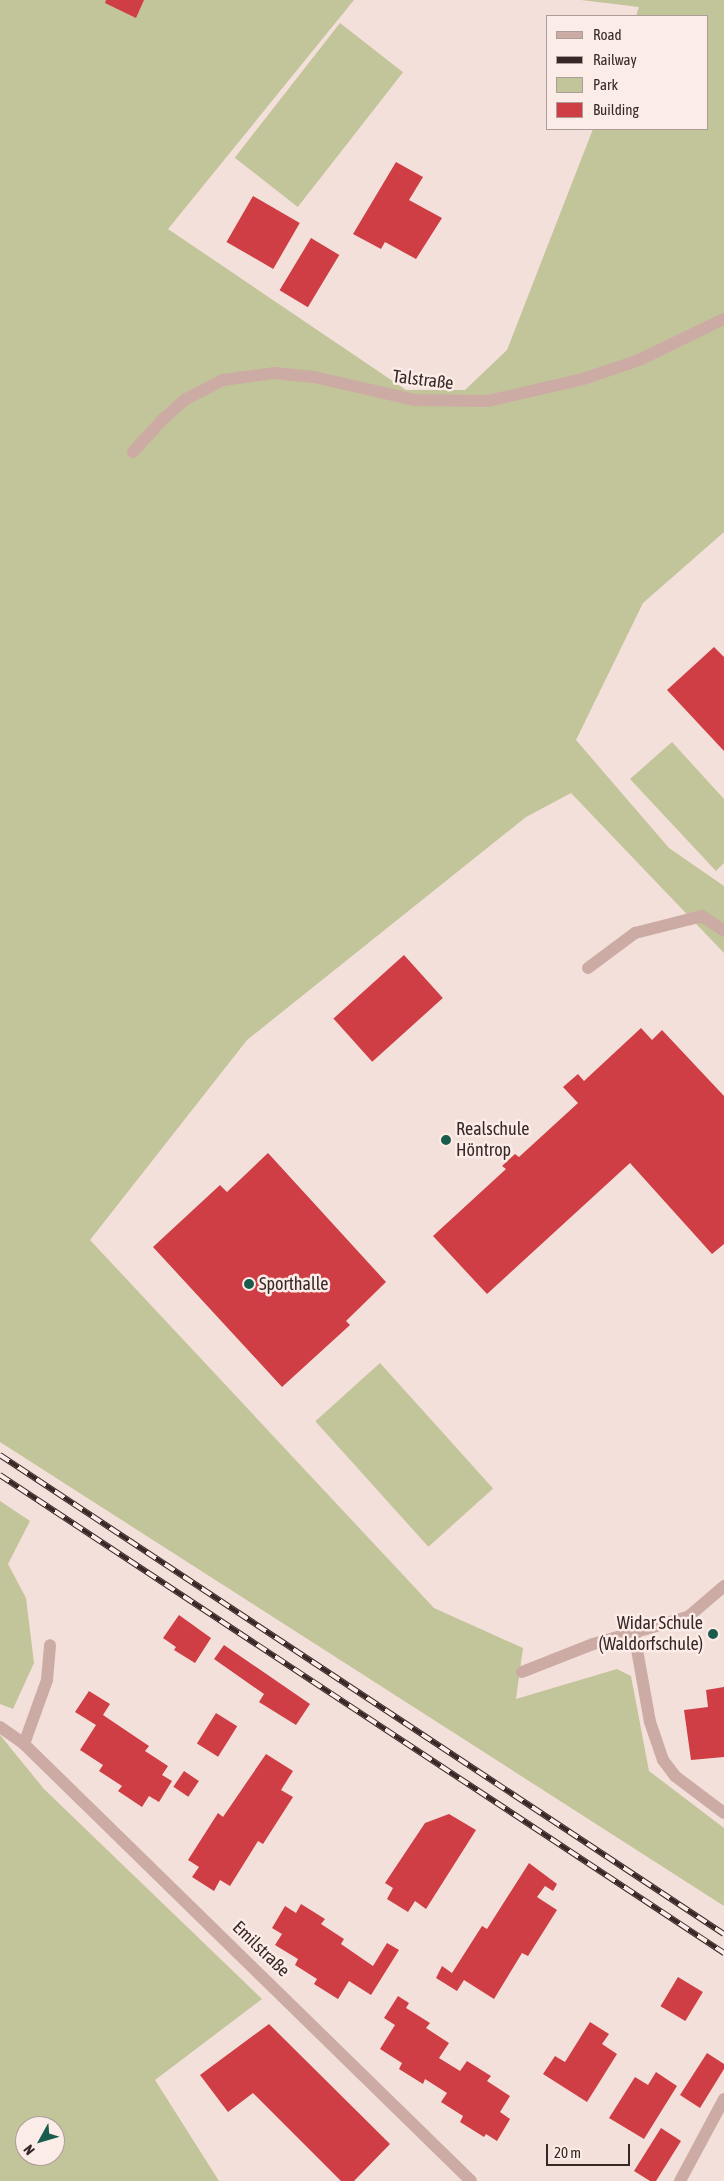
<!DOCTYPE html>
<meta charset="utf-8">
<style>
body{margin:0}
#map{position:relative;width:724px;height:2181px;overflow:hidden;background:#f3e0da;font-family:"Asap Condensed",sans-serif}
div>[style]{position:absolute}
.green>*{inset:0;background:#c2c499;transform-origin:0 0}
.building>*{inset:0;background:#cf3d45;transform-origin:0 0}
.lane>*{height:12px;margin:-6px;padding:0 6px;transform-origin:6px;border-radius:6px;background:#cdaba5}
.street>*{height:12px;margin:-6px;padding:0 6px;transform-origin:6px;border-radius:6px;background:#cdaba5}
.rail>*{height:5.5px;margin-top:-2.75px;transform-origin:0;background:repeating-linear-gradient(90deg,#fbece7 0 11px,#382727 0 22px);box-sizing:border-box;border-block:1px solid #382727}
.dots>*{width:14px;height:14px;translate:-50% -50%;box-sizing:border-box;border:2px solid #fbece7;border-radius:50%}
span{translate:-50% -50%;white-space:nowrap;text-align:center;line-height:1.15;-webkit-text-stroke:5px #fbece7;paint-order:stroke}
.street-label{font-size:18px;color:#382727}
.poi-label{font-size:18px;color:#382727}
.left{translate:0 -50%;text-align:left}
.right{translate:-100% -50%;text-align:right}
.legend{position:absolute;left:546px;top:15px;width:162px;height:115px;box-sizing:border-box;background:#fbece7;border:1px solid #ad9d9a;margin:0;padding:6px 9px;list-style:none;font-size:15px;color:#382727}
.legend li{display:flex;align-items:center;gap:10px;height:25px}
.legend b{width:25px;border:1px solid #ad9d9a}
.north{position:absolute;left:15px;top:2116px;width:50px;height:50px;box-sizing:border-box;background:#fbece7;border:1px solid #ad9d9a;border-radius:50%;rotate:231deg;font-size:14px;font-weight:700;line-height:20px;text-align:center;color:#382727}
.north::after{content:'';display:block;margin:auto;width:18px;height:22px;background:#195c4d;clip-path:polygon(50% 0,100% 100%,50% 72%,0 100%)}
.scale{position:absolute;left:546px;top:2144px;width:84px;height:22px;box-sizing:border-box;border:2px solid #382727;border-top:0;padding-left:6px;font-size:15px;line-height:18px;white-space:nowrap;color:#382727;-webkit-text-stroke:4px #fbece7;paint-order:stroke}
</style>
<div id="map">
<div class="green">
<i style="clip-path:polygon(0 0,354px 0,168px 229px,406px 390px,465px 390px,507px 350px,593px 129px,708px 129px,708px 16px,636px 16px,639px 7px,581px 0,724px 0,724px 532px,643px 603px,576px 740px,669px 848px,724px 886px,724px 953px,571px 793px,526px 817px,247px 1040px,90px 1240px,434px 1608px,523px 1648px,516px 1699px,617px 1669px,631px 1676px,649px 1771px,724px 1828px,724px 1906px,0 1442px)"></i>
<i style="left:340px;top:23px;width:80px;height:171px;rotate:38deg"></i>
<i style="clip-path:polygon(672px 742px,724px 799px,724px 863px,716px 871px,630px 779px)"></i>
<i style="left:380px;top:1363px;width:169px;height:87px;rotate:48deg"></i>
<i style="clip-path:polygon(0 1501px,30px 1521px,8px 1564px,26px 1598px,34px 1663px,13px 1709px,0 1704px)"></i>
<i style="clip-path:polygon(evenodd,0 1735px,44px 1789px,262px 1999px,155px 2080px,219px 2181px,0 2181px,0 1735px,25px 2126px,55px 2126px,55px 2156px,25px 2156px,25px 2126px)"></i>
</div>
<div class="building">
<i style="clip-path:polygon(106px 0,144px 0,136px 18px,105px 3px)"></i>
<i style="clip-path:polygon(396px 162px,423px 177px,409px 200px,442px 218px,416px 259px,385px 242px,381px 249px,353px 234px)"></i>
<i style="left:253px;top:196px;width:54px;height:53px;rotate:30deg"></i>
<i style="left:311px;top:238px;width:33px;height:61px;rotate:31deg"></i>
<i style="clip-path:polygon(714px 647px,724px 657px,724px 751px,667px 690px)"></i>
<i style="left:404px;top:955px;width:58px;height:95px;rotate:48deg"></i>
<i style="clip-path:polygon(641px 1028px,652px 1040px,662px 1030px,724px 1096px,724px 1244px,712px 1254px,630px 1163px,487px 1294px,433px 1236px,506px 1169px,502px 1166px,515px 1154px,519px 1157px,578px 1103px,563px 1087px,578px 1074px,584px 1081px)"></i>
<i style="clip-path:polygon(268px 1153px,386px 1282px,346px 1321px,350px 1325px,282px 1387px,153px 1247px,220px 1185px,227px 1192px)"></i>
<i style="clip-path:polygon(179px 1615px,211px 1638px,195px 1663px,174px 1650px,176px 1647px,163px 1638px)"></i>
<i style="clip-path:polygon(224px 1645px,310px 1704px,296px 1725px,259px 1702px,264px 1694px,214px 1659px)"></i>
<i style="clip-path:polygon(724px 1687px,724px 1757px,691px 1760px,684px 1710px,708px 1707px,706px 1690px)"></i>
<i style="clip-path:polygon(89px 1691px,110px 1704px,103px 1715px,149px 1746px,145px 1751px,168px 1766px,162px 1775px,172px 1781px,159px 1802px,149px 1796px,142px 1807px,118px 1791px,122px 1786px,99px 1771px,103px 1765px,80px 1750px,96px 1725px,75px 1712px)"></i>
<i style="left:216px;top:1713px;width:25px;height:36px;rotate:32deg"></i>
<i style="clip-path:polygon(266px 1754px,293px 1771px,281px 1790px,293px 1797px,263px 1844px,258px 1841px,230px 1886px,220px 1880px,214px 1891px,192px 1877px,199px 1867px,188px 1860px,218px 1813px,223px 1817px)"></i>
<i style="left:184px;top:1771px;width:18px;height:19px;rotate:34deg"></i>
<i style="clip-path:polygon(449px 1814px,476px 1830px,426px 1909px,415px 1901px,408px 1912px,387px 1899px,393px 1888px,385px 1883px,425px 1823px)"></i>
<i style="clip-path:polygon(529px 1863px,557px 1884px,553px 1891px,545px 1886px,537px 1897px,557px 1910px,528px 1956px,522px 1953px,494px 1999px,464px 1980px,457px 1991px,436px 1978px,442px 1966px,452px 1973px,482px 1926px,487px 1929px)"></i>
<i style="clip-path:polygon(301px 1904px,325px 1919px,321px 1924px,344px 1939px,341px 1944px,373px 1966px,387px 1943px,399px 1950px,371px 1995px,349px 1981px,338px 1999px,314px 1984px,317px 1979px,295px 1965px,298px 1959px,275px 1945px,282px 1934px,272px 1928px,285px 1906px,296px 1913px)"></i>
<i style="left:678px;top:1977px;width:29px;height:34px;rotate:31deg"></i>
<i style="clip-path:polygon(398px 1996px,409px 2003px,406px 2008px,430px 2023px,426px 2028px,449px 2043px,439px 2058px,460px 2071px,467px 2061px,491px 2076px,487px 2081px,510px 2096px,500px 2112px,510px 2119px,497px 2141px,486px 2134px,484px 2137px,460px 2122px,463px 2116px,441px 2102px,447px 2093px,425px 2079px,423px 2084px,399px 2069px,402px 2063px,380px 2049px,395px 2025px,384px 2018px)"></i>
<i style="clip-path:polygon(590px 2022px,609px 2034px,602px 2044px,617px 2054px,587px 2102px,543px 2074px,555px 2056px,565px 2062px)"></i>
<i style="clip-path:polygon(269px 2024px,390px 2144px,354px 2181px,341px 2181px,253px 2093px,228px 2112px,200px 2075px)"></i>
<i style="clip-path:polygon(707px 2053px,724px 2064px,724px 2069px,700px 2108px,680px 2095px)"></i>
<i style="clip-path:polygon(656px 2072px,677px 2086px,644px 2139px,609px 2118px,635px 2077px,648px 2085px)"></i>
<i style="clip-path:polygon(661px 2128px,681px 2141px,656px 2181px,650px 2181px,634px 2171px)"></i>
</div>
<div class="lane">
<i style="left:133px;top:452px;width:45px;rotate:-47.7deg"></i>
<i style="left:163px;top:419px;width:30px;rotate:-41deg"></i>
<i style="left:186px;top:399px;width:42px;rotate:-27.2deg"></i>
<i style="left:223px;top:380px;width:51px;rotate:-7.8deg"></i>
<i style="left:274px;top:373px;width:40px;rotate:5.7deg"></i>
<i style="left:314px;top:377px;width:104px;rotate:12.8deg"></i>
<i style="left:415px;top:400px;width:73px;rotate:0.8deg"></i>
<i style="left:488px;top:401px;width:98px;rotate:-13deg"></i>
<i style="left:583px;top:379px;width:59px;rotate:-18.7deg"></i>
<i style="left:639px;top:360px;width:94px;rotate:-25.8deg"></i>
<i style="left:588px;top:968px;width:59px;rotate:-36.7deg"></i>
<i style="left:635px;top:933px;width:69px;rotate:-14.2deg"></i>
<i style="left:702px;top:916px;width:27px;rotate:34deg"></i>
<i style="left:680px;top:2181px;width:93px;rotate:-61.8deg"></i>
</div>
<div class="street">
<i style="left:634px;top:1633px;width:90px;rotate:79.8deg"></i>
<i style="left:650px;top:1722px;width:40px;rotate:71.1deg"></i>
<i style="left:663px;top:1760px;width:20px;rotate:53deg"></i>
<i style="left:675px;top:1776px;width:61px;rotate:37.1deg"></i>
<i style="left:522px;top:1672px;width:76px;rotate:-21.5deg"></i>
<i style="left:593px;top:1644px;width:99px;rotate:-15.9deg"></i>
<i style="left:688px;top:1617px;width:48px;rotate:-40.7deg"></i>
<i style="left:0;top:1727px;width:29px;rotate:35deg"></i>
<i style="left:24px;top:1744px;width:625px;rotate:44.35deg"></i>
<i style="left:24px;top:1744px;width:68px;rotate:-70.2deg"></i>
<i style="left:47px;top:1680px;width:35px;rotate:-85deg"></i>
</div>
<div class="rail">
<i style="left:0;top:1455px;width:868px;rotate:33.49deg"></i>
<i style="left:0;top:1475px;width:868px;rotate:33.43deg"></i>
</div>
<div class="dots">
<i style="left:446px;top:1140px;background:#195c4d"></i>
<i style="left:249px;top:1284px;background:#195c4d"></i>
<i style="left:713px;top:1634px;background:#195c4d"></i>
</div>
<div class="street-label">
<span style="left:423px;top:380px;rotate:7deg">Talstraße</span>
<span style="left:261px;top:1949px;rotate:44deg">Emilstraße</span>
</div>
<div class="poi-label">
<span class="left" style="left:456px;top:1140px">Realschule<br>Höntrop</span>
<span class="left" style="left:259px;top:1284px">Sporthalle</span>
<span class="right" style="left:703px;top:1634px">Widar Schule<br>(Waldorfschule)</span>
</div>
<ul class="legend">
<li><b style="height:6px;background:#cdaba5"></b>Road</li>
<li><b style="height:6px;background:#382727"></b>Railway</li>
<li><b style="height:14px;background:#c2c499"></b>Park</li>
<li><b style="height:14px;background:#cf3d45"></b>Building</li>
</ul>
<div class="north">N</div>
<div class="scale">20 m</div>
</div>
